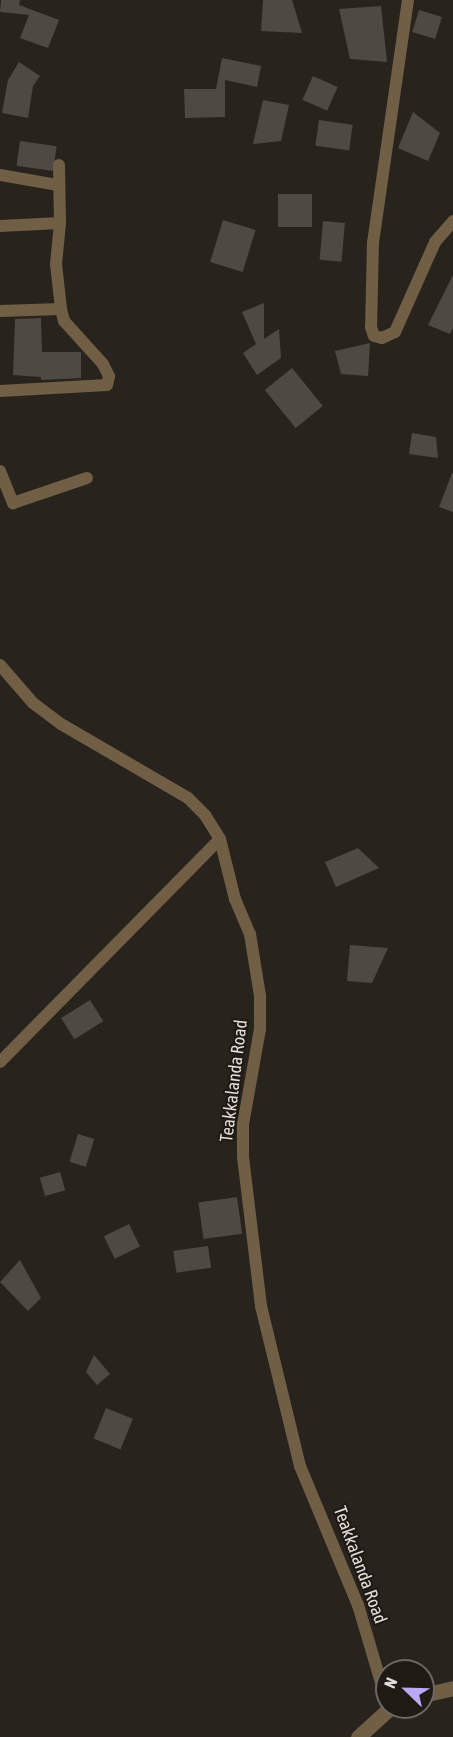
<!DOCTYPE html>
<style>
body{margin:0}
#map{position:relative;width:453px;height:1737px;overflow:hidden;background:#28241d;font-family:"Asap Condensed",sans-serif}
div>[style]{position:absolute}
.building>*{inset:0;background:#4e4942;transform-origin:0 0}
.minor>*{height:12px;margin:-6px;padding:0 6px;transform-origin:6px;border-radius:6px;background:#705e45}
.tertiary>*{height:15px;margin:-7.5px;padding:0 7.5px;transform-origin:7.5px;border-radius:7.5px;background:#705e45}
span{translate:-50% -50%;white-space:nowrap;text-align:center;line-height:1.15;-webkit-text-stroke:4.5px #1f1a14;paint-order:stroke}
.street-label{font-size:18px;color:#e1ded9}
.north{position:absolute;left:375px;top:1659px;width:60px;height:60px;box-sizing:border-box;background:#1f1a14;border:2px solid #6d6863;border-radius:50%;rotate:293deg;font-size:16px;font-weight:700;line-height:24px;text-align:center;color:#e1ded9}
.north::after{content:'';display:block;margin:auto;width:21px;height:27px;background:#baaaf6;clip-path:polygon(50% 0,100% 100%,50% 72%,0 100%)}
</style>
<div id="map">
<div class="building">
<i style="clip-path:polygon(1px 0,20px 0,19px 5px,59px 20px,48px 48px,20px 38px,29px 15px,0 12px)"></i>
<i style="clip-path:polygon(263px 0,292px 0,302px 33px,261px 31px)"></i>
<i style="clip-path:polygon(381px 6px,387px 62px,350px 59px,339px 9px)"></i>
<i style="left:419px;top:10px;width:24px;height:23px;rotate:17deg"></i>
<i style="clip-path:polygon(222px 58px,261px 66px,257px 87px,225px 80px,225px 117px,185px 118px,184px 89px,216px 89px)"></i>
<i style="clip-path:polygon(19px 62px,40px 76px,33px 86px,28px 118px,2px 113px,8px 80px)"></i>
<i style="left:313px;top:76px;width:27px;height:26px;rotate:24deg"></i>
<i style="clip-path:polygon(263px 100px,289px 105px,281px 141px,253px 144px)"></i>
<i style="clip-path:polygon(413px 112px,440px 133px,428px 161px,398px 148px)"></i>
<i style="left:319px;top:120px;width:34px;height:26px;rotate:8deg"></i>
<i style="left:20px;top:141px;width:37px;height:25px;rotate:8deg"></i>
<i style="left:278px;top:194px;width:34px;height:33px"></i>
<i style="left:223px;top:220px;width:34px;height:44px;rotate:17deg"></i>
<i style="left:323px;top:221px;width:22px;height:39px;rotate:5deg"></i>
<i style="clip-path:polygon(453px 275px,453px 328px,450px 334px,428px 325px)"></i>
<i style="clip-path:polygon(264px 303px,264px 339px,279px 329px,281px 358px,257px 375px,243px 353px,256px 344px,242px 312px)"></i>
<i style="clip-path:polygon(41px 318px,42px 352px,81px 352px,81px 378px,41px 380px,41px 377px,13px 375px,15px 319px)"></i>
<i style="clip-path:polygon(370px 343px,368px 376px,341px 374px,335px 351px)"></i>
<i style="left:292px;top:368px;width:49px;height:35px;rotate:51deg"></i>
<i style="clip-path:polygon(412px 433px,436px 437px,438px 458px,409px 454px)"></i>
<i style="clip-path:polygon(452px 473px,453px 473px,453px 512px,439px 507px)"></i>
<i style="clip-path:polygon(358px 848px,379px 868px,336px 887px,325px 862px)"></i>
<i style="clip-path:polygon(350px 945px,388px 948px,372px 983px,347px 981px)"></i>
<i style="left:90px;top:1000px;width:25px;height:34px;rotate:58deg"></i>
<i style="left:78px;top:1134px;width:17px;height:29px;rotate:17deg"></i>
<i style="left:60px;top:1172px;width:19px;height:21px;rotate:74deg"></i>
<i style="left:237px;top:1197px;width:37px;height:39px;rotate:82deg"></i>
<i style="left:129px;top:1224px;width:25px;height:28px;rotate:64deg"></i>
<i style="left:208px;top:1246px;width:22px;height:35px;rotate:82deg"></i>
<i style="clip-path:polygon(20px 1260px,41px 1298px,28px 1311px,0 1282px)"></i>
<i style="clip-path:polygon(94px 1355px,110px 1374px,97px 1385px,86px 1372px)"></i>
<i style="left:106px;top:1408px;width:29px;height:33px;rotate:22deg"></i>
</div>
<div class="minor">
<i style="left:408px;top:0;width:245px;rotate:98.2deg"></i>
<i style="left:373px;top:242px;width:85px;rotate:91.3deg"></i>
<i style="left:371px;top:327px;width:9px;rotate:72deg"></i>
<i style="left:374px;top:336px;width:8px;rotate:14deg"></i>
<i style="left:382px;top:338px;width:14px;rotate:-25deg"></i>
<i style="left:395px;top:332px;width:98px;rotate:-66deg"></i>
<i style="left:435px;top:242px;width:28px;rotate:-49deg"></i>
<i style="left:0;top:175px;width:59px;rotate:9.8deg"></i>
<i style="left:0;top:226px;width:60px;rotate:-2.9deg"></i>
<i style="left:0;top:311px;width:61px;rotate:-1.9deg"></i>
<i style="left:0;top:391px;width:107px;rotate:-3.2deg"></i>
<i style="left:107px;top:385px;width:9px;rotate:-77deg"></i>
<i style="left:109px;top:376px;width:13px;rotate:-117deg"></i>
<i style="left:103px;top:364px;width:58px;rotate:-132.2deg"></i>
<i style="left:64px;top:321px;width:12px;rotate:-104deg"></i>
<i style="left:61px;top:309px;width:45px;rotate:-96.3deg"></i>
<i style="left:56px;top:264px;width:41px;rotate:-84.4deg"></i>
<i style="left:60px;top:223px;width:58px;rotate:-91deg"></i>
<i style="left:0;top:471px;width:35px;rotate:68deg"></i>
<i style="left:13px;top:503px;width:78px;rotate:-18.7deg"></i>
<i style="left:0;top:665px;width:50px;rotate:49deg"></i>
<i style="left:33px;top:703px;width:35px;rotate:37deg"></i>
<i style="left:61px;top:724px;width:147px;rotate:30.2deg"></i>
<i style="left:188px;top:798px;width:24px;rotate:45deg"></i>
<i style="left:205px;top:815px;width:28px;rotate:58deg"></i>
<i style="left:220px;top:839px;width:62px;rotate:76deg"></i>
<i style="left:235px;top:899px;width:38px;rotate:67deg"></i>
<i style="left:250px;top:934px;width:63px;rotate:80.8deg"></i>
<i style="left:260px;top:996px;width:33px;rotate:90deg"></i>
<i style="left:260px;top:1029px;width:97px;rotate:100.1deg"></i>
<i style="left:243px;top:1124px;width:33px;rotate:90deg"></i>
<i style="left:243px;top:1157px;width:150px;rotate:83.1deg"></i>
<i style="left:261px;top:1306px;width:165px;rotate:76.3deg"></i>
<i style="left:300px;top:1466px;width:151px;rotate:67.4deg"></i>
<i style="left:358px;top:1605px;width:102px;rotate:73.5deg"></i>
<i style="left:0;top:1062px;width:313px;rotate:-45.4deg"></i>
</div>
<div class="tertiary">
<i style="left:423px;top:1695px;width:31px;rotate:-13deg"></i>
<i style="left:358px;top:1737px;width:45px;rotate:-42.3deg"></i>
</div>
<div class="street-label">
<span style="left:234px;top:1081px;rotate:-83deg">Teakkalanda Road</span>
<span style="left:360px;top:1565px;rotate:70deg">Teakkalanda Road</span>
</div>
<div class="north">N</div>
</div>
